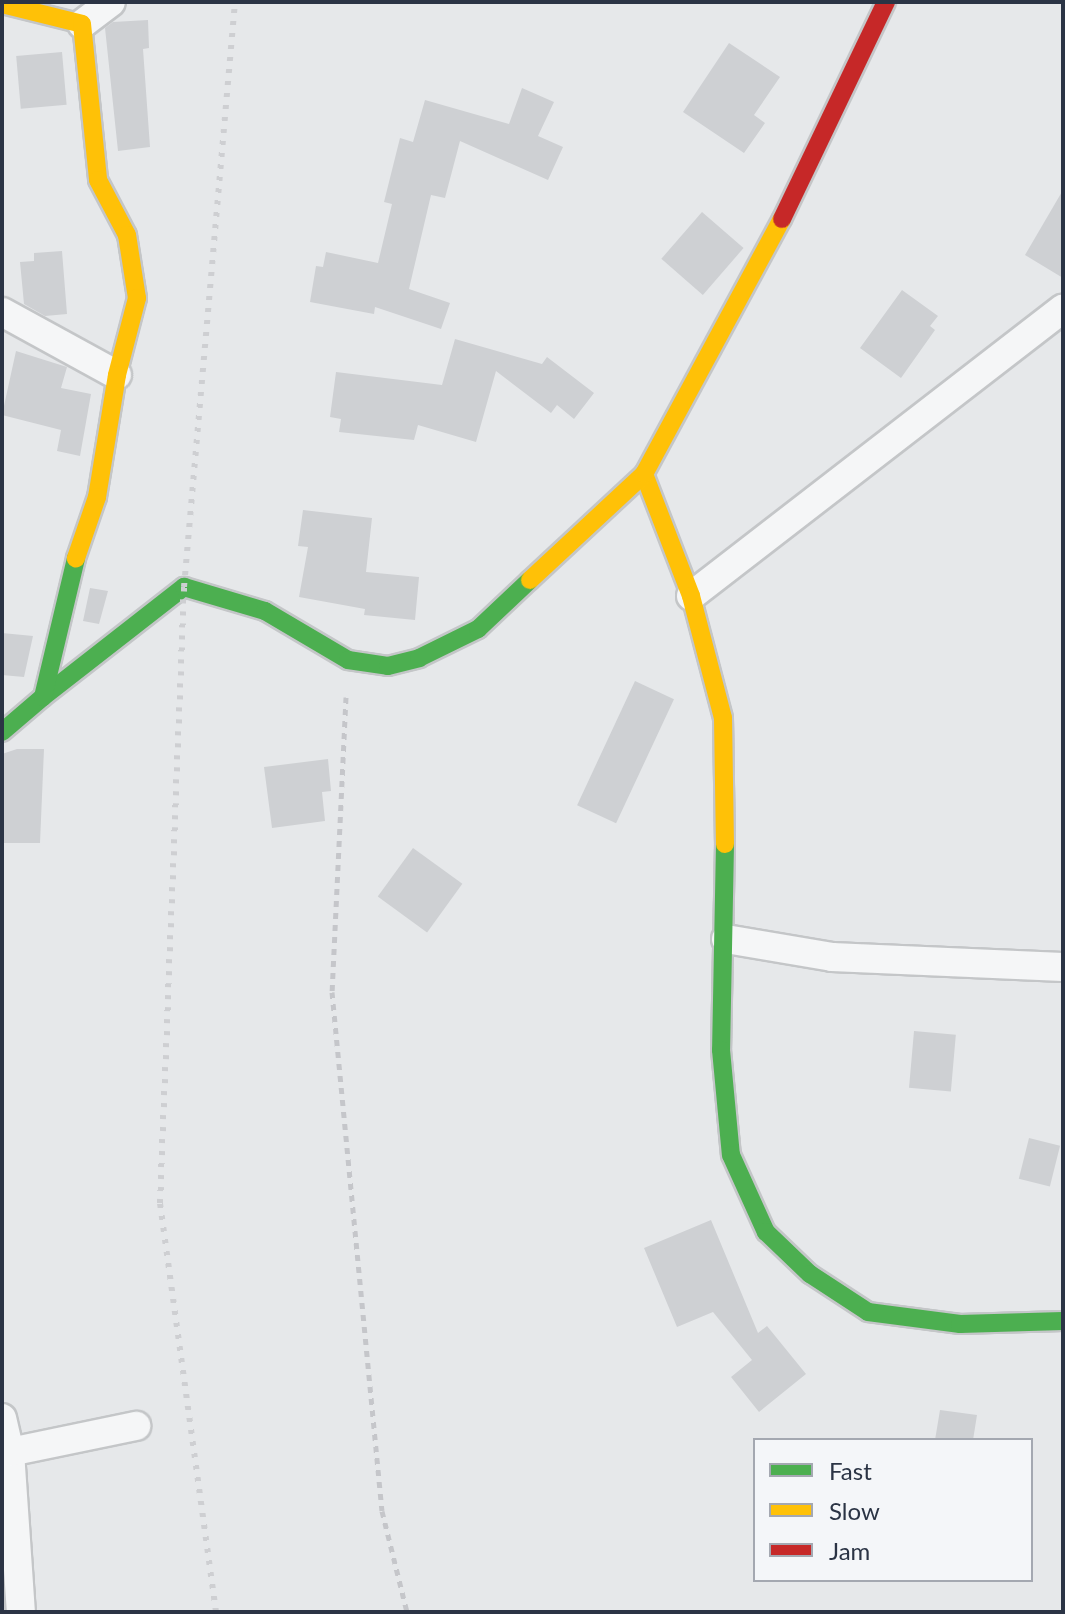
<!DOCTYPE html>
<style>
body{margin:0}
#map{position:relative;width:1065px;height:1614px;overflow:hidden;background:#e6e8ea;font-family:Lato,sans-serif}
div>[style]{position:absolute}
.building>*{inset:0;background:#ced0d3;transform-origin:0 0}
.path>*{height:5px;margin-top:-2.5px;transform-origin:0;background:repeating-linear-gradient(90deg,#c5c6ca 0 6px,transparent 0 12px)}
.roads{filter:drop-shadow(2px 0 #c4c6c8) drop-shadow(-2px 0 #c4c6c8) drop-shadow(0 2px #c4c6c8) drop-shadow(0 -2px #c4c6c8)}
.street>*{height:28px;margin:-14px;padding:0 14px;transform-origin:14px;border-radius:14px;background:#f5f6f7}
.fast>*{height:18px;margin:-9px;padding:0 9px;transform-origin:9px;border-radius:9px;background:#4caf50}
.slow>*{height:18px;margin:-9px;padding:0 9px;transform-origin:9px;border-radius:9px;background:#ffc107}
.jam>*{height:18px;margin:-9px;padding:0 9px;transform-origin:9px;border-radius:9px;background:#c62828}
.rail>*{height:6px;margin-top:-3px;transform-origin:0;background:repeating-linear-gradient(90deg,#cecfd2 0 4px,transparent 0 12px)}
span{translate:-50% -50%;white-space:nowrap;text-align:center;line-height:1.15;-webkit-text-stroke:8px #f4f6f9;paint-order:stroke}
.frame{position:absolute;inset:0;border:4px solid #2b3445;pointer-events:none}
.legend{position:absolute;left:753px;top:1438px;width:280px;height:144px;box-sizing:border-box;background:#f4f6f9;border:2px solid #a4a8b1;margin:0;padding:10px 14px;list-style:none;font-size:24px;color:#2b3445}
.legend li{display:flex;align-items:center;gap:16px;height:40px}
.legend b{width:40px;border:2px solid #a4a8b1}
</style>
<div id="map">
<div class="building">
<i style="clip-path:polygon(148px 20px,149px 48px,143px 49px,150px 147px,118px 151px,105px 28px,113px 22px)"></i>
<i style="clip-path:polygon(729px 43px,780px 77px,754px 115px,765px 123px,744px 153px,683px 112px)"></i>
<i style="left:62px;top:52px;width:53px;height:46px;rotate:85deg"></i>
<i style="clip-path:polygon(522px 88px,554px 102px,538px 136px,563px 147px,548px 180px,460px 141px,445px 198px,431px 195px,409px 289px,450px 303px,441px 329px,375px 307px,374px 314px,310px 302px,316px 266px,323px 267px,326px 252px,378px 263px,392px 204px,384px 202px,400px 138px,413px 142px,425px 100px,509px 124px)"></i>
<i style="clip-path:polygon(1063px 190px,1063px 278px,1025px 255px)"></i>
<i style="left:702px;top:212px;width:55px;height:62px;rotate:41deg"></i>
<i style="clip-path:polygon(62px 251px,67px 314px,45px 316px,24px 304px,20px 262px,34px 261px,34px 253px)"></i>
<i style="clip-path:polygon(902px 290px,938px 316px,930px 326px,935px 330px,901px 378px,860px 348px)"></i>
<i style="clip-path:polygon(455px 339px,542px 364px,547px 357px,594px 393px,574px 419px,557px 405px,551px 413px,496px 371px,476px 442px,418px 425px,414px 440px,339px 432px,341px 419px,330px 417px,336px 372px,442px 385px)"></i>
<i style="clip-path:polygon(16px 351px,67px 367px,61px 388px,91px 394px,80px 456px,57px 451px,61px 430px,2px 415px)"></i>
<i style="clip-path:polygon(303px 510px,372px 518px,366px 572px,419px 577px,415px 620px,364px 615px,365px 609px,299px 597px,308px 547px,298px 546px)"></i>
<i style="clip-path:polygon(90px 588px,108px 591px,99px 624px,83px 621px)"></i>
<i style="clip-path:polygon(2px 633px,33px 636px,24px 677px,2px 675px)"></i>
<i style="left:635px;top:681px;width:43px;height:137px;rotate:25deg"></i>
<i style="clip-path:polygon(17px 749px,44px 749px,40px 843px,2px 843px,2px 754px)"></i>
<i style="clip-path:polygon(328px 759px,331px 791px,322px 792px,325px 821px,272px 828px,264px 767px)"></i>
<i style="left:413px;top:848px;width:61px;height:60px;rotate:36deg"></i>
<i style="left:914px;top:1031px;width:42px;height:57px;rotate:5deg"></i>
<i style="left:1029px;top:1138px;width:32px;height:42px;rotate:14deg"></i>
<i style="clip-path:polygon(711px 1220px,758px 1333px,767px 1326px,806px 1374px,759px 1412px,731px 1377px,752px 1360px,713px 1312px,677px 1327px,644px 1248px)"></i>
<i style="clip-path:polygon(940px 1410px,977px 1415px,973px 1440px,935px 1440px)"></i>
</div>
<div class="path">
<i style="left:346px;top:697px;width:295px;rotate:92.7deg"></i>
<i style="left:332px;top:992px;width:521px;rotate:84.5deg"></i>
<i style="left:382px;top:1511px;width:104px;rotate:76.1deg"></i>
</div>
<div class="roads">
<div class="street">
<i style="left:82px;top:24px;width:36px;rotate:-37deg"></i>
<i style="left:2px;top:312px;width:131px;rotate:28.7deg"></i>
<i style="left:691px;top:596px;width:470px;rotate:-37.7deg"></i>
<i style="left:726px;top:939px;width:108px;rotate:9.6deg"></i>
<i style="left:832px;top:957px;width:231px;rotate:2.5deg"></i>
<i style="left:2px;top:1418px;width:35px;rotate:77deg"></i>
<i style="left:10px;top:1452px;width:160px;rotate:86.1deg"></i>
<i style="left:10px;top:1452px;width:129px;rotate:-11.7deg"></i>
</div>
<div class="fast">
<i style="left:43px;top:697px;width:179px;rotate:-38deg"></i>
<i style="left:184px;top:587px;width:84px;rotate:16.5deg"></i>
<i style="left:265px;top:611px;width:96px;rotate:30.6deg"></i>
<i style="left:348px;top:660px;width:40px;rotate:8.5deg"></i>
<i style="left:388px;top:666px;width:32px;rotate:-14deg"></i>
<i style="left:419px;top:658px;width:66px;rotate:-26.2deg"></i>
<i style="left:478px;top:629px;width:71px;rotate:-43.3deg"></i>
<i style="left:2px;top:732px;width:54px;rotate:-40.5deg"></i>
<i style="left:43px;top:697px;width:143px;rotate:-76.6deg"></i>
<i style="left:725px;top:844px;width:206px;rotate:91.1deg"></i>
<i style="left:721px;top:1050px;width:105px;rotate:84.6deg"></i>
<i style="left:731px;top:1155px;width:85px;rotate:65.6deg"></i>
<i style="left:766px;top:1232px;width:61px;rotate:43.7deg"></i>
<i style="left:810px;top:1274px;width:69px;rotate:33.2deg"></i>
<i style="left:868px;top:1312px;width:93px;rotate:7.4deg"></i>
<i style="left:960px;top:1324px;width:103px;rotate:-1.7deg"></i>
</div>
<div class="slow">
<i style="left:2px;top:4px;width:82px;rotate:14deg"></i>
<i style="left:82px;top:24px;width:157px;rotate:84.1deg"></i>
<i style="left:98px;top:180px;width:62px;rotate:62.2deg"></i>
<i style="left:127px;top:235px;width:64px;rotate:81deg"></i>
<i style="left:137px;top:298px;width:80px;rotate:104.6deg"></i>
<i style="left:117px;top:375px;width:124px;rotate:99.3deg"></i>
<i style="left:97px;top:497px;width:65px;rotate:109deg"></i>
<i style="left:644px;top:474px;width:131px;rotate:68.9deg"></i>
<i style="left:691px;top:596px;width:126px;rotate:75.3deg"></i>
<i style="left:723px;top:718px;width:126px;rotate:89.1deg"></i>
<i style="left:530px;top:580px;width:156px;rotate:-42.9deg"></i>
<i style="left:644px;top:474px;width:290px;rotate:-61.6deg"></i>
</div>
<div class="jam">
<i style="left:782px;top:219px;width:241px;rotate:-64.4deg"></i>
</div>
</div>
<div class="rail">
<i style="left:216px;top:1612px;width:413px;rotate:-97.8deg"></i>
<i style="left:160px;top:1203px;width:616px;rotate:-87.77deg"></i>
<i style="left:184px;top:587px;width:587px;rotate:-85.02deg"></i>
</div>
<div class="frame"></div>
<ul class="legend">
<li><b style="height:10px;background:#4caf50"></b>Fast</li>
<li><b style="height:10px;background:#ffc107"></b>Slow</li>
<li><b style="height:10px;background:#c62828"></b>Jam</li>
</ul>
</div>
